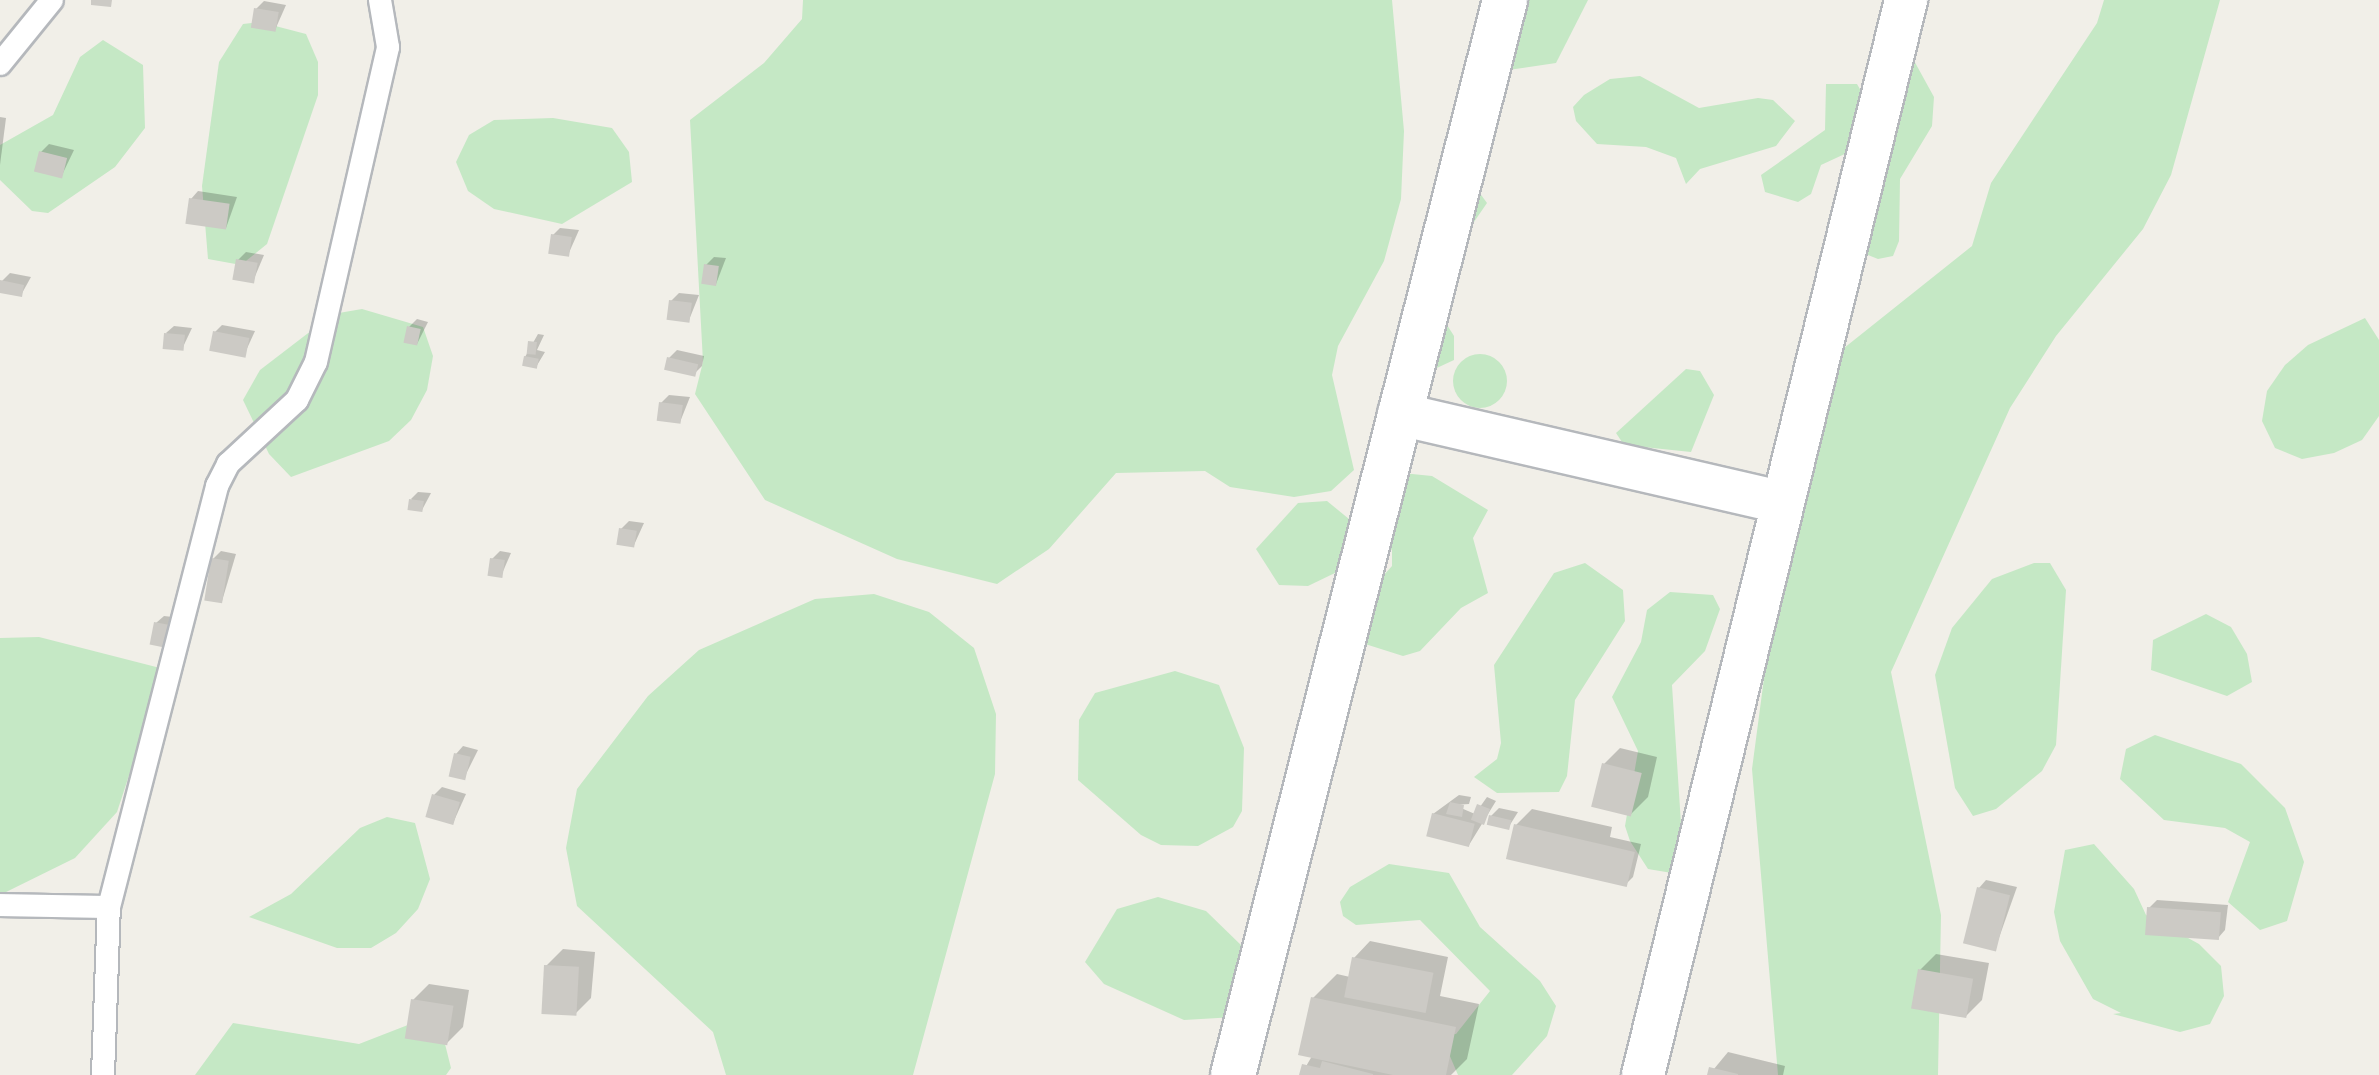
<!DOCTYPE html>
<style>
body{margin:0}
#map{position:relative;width:2379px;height:1075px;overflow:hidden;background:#f1efe8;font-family:"Asap Condensed",sans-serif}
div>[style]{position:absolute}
.green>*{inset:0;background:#c5e8c5}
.round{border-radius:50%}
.shadow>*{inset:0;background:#0003}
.building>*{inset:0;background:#cccac5;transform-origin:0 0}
.roads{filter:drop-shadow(2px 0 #b5b8bc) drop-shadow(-2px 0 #b5b8bc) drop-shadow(0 2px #b5b8bc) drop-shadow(0 -2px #b5b8bc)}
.service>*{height:22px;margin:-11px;padding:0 11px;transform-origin:11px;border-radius:11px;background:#fff}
.minor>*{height:42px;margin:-21px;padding:0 21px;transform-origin:21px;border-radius:21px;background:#fff}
.tertiary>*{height:44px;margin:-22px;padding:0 22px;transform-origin:22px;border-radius:22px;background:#fff}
span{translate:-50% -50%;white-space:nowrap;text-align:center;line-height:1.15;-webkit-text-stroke:7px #fff;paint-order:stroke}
</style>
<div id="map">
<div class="green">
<i style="clip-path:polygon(803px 0,1392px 0,1404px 131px,1401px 199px,1384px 261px,1338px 346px,1332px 375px,1354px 470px,1331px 491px,1294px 497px,1230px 487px,1205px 471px,1116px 473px,1049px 549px,997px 584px,897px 559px,765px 500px,695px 394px,703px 362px,690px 120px,764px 63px,802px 19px)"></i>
<i style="clip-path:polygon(1493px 0,1588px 0,1556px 63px,1508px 70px)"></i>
<i style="clip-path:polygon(2104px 0,2220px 0,2171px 175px,2143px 229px,2056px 336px,2010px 408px,1891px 672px,1941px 915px,1938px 1075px,1778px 1075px,1752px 769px,1785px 520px,1829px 360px,1972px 246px,1991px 183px,2097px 23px)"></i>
<i style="clip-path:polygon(260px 22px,306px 34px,318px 62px,318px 95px,267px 244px,241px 265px,208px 259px,202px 186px,219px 62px,243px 24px)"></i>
<i style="clip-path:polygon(103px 40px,143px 65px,145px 128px,115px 167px,48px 213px,32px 211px,0 180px,0 145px,53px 115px,80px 57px)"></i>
<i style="clip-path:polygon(1912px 57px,1934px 97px,1932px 126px,1900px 179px,1899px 241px,1893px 256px,1878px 259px,1863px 253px)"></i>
<i style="clip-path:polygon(1640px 76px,1699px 108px,1758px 98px,1773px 100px,1795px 121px,1776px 146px,1700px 169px,1686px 184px,1676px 158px,1646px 147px,1597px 144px,1576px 121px,1573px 107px,1584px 95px,1610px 79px)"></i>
<i style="clip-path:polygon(1826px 84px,1857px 84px,1865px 98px,1849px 152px,1821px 165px,1811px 194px,1798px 202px,1765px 192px,1761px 175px,1825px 130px)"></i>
<i style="clip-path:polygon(553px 118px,612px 128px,629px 152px,632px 182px,562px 224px,494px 209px,468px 191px,456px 162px,469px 135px,494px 120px)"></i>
<i style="clip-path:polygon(1476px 188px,1487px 203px,1463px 238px)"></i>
<i style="clip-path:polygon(362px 309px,423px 327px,433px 356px,427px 390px,411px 420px,389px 441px,291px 477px,269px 454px,243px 400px,260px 370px,333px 314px)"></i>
<i style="clip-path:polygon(1442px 317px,1454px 336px,1454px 360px,1426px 373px)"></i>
<i style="clip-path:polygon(2365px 318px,2379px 340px,2379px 416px,2362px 440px,2334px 453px,2302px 459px,2275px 448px,2262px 421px,2267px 391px,2285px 365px,2308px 345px)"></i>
<i class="round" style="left:1453px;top:354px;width:54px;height:54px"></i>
<i style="clip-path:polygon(1686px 369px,1700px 371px,1714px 395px,1691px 452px,1624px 445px,1616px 433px)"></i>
<i style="clip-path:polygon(1402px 473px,1432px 476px,1488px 510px,1473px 538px,1488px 593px,1461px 608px,1420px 651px,1403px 656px,1362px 643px,1364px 597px,1392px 566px,1392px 550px,1369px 533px)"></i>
<i style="clip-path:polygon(1327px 501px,1349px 519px,1356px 546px,1337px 572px,1308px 586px,1279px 585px,1256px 549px,1298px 503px)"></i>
<i style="clip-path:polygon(1585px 563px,1623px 590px,1625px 621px,1575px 700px,1567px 776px,1559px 792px,1497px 793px,1474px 777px,1497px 759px,1501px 743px,1494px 665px,1554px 573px)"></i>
<i style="clip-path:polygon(2034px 563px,2050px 563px,2066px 590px,2056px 745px,2042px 771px,1996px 809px,1973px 816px,1955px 788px,1935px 675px,1952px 628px,1992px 579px)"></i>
<i style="clip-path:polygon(1670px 592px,1713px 595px,1720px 609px,1705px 651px,1672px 685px,1681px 824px,1691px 851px,1678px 874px,1648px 869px,1630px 841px,1625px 826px,1638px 751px,1612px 697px,1641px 642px,1647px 610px)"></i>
<i style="clip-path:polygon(874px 594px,929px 612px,974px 648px,996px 714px,995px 774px,913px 1075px,726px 1075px,713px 1032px,577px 906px,566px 848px,577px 789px,648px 696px,699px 650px,815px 599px)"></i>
<i style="clip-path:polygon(2206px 614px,2231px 627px,2247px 654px,2252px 682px,2227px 696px,2151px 670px,2153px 640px)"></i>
<i style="clip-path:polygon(39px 637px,164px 669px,117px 812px,75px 858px,0 895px,0 638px)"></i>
<i style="clip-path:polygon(1175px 671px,1219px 685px,1244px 748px,1242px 811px,1233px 827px,1198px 846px,1161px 845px,1141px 835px,1078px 780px,1079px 720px,1095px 693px)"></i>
<i style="clip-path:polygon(2155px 735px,2241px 764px,2285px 808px,2304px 862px,2287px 921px,2260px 930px,2228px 902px,2250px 842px,2225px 828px,2164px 820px,2120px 779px,2126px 749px)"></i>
<i style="clip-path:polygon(387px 817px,415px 823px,430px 879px,418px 909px,396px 933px,371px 948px,337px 948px,249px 917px,291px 894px,360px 828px)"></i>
<i style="clip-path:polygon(2094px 844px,2134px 889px,2146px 915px,2199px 944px,2221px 966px,2224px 996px,2210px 1024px,2180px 1032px,2113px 1014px,2121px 1013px,2093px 999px,2060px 941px,2054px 912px,2065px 850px)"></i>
<i style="clip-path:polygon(1389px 864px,1449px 873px,1480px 927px,1540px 981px,1556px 1006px,1547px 1036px,1512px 1075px,1458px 1075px,1440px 1033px,1456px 1034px,1490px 991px,1420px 920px,1356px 925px,1343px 916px,1340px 902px,1350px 887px)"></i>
<i style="clip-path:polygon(1158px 897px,1206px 911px,1243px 947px,1235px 1017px,1184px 1020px,1104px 984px,1085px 962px,1117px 909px)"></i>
<i style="clip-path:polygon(233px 1023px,359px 1044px,413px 1023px,443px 1036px,451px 1068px,446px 1075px,195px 1075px)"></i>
</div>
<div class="shadow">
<i style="clip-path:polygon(264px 1px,286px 5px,275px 30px,256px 9px)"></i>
<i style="clip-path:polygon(0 117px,6px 118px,0 165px)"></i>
<i style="clip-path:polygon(49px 144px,74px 150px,62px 175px,41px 152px)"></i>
<i style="clip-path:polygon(198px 191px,237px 197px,226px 228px,191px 199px)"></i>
<i style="clip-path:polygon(560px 228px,579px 230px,568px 255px,553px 235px)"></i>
<i style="clip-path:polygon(246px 252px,264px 255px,253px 281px,238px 260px)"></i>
<i style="clip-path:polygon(714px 257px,726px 258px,716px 284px,706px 265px)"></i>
<i style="clip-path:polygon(10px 273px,31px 277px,21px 295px,2px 281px)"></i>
<i style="clip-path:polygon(679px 293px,699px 295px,689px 320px,671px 301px)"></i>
<i style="clip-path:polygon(417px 319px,428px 322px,417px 344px,409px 327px)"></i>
<i style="clip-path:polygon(222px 325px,255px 331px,244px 355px,215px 332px)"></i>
<i style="clip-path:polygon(174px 326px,192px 328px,182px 349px,166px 333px)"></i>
<i style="clip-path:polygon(538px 334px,544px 335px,537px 350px,545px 352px,536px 367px,525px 357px)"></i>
<i style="clip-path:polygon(677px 350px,704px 356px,702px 366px,694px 374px,669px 358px)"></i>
<i style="clip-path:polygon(669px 395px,690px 397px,680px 422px,661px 403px)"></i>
<i style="clip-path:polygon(418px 492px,431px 493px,422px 510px,411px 499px)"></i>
<i style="clip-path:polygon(629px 521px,644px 523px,634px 545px,621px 529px)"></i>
<i style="clip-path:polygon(221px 551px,236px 554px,222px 601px,213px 559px)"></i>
<i style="clip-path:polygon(500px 551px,511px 553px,501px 576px,492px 559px)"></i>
<i style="clip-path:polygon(164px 616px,181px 618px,178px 638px,156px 623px)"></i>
<i style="clip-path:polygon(463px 746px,478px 750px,464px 778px,456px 754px)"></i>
<i style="clip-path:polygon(1620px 748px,1657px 757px,1648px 797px,1631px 814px,1604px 764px)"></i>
<i style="clip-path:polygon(442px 787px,466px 794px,453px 823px,434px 795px)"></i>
<i style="clip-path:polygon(1459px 795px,1471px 797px,1469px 804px,1454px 805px,1475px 814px,1487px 797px,1496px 801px,1469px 845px,1433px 814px)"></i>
<i style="clip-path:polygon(1499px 808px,1518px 812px,1508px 828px,1491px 816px)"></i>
<i style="clip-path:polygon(1532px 809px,1612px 827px,1610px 837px,1641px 844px,1633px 877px,1625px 885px,1516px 825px)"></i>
<i style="clip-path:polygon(1986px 880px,2017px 887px,1995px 949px,1979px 888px)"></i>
<i style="clip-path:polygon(2157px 900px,2228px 905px,2225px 930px,2218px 938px,2149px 908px)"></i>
<i style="clip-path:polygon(1370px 941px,1448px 957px,1440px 996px,1479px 1004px,1467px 1059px,1451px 1075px,1301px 1075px,1312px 1056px,1313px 998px,1337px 974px,1350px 977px,1354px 958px)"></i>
<i style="clip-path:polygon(563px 949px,595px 952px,591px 998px,574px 1015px,546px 966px)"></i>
<i style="clip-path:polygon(1936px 954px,1989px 963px,1982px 1000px,1966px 1016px,1920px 970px)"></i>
<i style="clip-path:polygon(429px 984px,469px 990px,463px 1027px,447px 1043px,413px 1000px)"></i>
<i style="clip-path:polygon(1728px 1052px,1785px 1066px,1783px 1075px,1709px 1075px)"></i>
</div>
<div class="building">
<i style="clip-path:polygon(91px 0,112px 0,111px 7px,91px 5px)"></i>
<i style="left:254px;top:8px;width:25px;height:20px;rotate:9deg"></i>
<i style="left:39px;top:151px;width:29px;height:21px;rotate:14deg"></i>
<i style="left:189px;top:198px;width:41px;height:26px;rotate:8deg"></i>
<i style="left:551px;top:234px;width:21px;height:20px;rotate:8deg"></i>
<i style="left:236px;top:259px;width:22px;height:21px;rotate:10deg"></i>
<i style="left:704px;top:264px;width:15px;height:20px;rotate:8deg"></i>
<i style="clip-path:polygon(0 280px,24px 285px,22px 297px,0 293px)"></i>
<i style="left:669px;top:300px;width:23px;height:20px;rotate:7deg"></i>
<i style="left:407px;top:326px;width:14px;height:17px;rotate:12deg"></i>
<i style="left:213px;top:331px;width:37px;height:20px;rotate:11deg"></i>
<i style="left:164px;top:333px;width:21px;height:16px;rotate:5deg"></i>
<i style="left:528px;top:341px;width:9px;height:13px;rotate:6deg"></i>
<i style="left:524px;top:356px;width:15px;height:10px;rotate:11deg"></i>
<i style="left:667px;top:357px;width:32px;height:13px;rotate:13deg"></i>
<i style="left:659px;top:402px;width:24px;height:19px;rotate:7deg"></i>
<i style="left:409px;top:499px;width:15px;height:11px;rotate:8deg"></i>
<i style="left:619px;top:528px;width:18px;height:17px;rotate:9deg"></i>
<i style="left:211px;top:558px;width:18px;height:43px;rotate:9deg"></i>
<i style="left:490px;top:558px;width:15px;height:18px;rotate:8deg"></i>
<i style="left:154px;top:622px;width:20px;height:23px;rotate:11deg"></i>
<i style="left:454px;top:753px;width:17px;height:24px;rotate:13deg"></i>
<i style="left:1602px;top:763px;width:41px;height:45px;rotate:14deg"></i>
<i style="left:432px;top:794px;width:29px;height:24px;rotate:16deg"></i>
<i style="clip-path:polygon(1450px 802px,1464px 805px,1462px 817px,1446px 814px)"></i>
<i style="left:1477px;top:804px;width:14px;height:17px;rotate:21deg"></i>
<i style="left:1432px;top:813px;width:44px;height:24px;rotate:14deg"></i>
<i style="left:1489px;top:815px;width:23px;height:10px;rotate:13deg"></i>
<i style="left:1514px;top:824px;width:124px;height:36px;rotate:13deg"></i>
<i style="left:1977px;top:887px;width:34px;height:58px;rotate:14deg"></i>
<i style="left:2147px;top:907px;width:74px;height:28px;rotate:4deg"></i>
<i style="left:1352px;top:957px;width:83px;height:41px;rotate:11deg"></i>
<i style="left:544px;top:965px;width:35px;height:49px;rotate:3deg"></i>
<i style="left:1918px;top:969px;width:56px;height:40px;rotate:10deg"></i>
<i style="clip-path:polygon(1311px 997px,1456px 1027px,1446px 1075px,1393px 1075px,1298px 1055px)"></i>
<i style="left:411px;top:999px;width:43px;height:40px;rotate:9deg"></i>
<i style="clip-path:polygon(1322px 1061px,1373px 1074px,1373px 1075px,1299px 1075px,1302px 1064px,1320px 1068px)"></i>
<i style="clip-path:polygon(1709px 1067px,1738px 1074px,1738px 1075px,1707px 1075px)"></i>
</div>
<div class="roads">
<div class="service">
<i style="left:0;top:64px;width:82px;rotate:-50.9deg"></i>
<i style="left:0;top:905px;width:109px;rotate:1.1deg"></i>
<i style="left:103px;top:1075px;width:168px;rotate:-88deg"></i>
<i style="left:109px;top:907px;width:435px;rotate:-75.6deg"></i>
<i style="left:217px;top:486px;width:25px;rotate:-63deg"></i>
<i style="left:228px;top:464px;width:94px;rotate:-42.8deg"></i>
<i style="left:297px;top:400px;width:42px;rotate:-63.4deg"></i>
<i style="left:316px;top:362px;width:323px;rotate:-77.1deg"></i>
<i style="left:388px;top:47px;width:48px;rotate:-99.7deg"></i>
</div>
<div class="minor">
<i style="left:1399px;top:414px;width:392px;rotate:13deg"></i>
<i style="left:1643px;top:1075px;width:1107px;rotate:-76.25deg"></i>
</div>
<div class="tertiary">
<i style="left:1233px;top:1075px;width:1109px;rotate:-75.8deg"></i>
</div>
</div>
</div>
